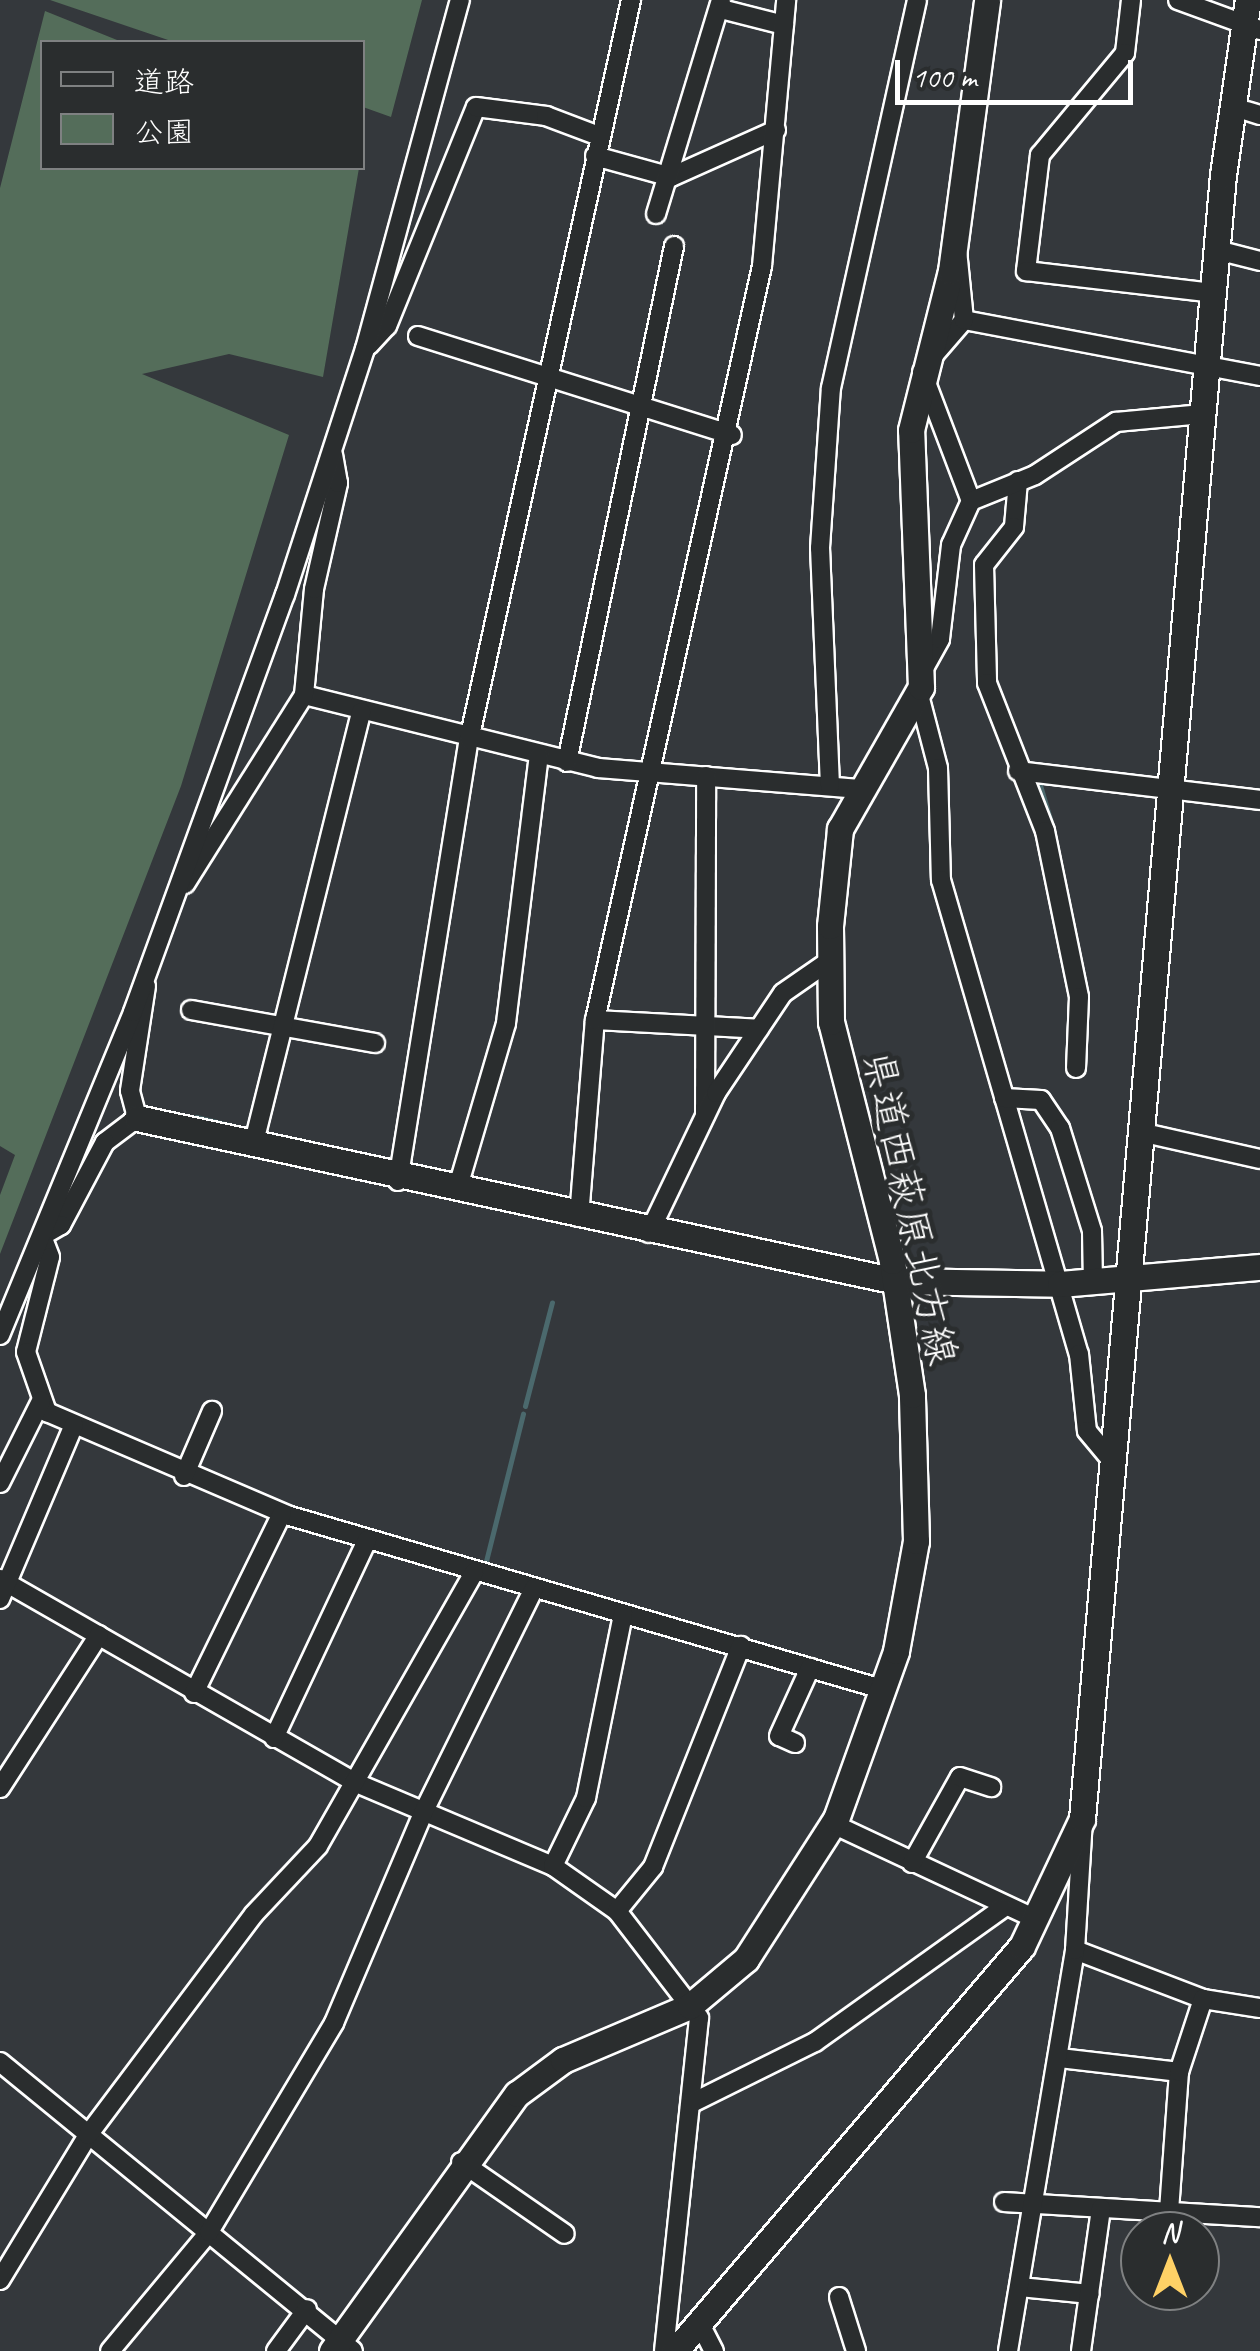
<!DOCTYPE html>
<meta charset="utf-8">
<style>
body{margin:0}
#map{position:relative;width:1260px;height:2351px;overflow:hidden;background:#34383c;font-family:Caveat,"Klee One",sans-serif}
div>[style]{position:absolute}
.green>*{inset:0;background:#546d5a}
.stream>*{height:5px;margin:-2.5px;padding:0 2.5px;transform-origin:2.5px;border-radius:2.5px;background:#4b696d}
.roads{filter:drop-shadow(2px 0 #fff) drop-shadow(-2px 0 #fff) drop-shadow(0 2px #fff) drop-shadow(0 -2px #fff)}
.street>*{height:18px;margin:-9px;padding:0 9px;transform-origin:9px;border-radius:9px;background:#2a2d2e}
.secondary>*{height:25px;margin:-12.5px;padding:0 12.5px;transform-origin:12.5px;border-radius:12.5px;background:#2a2d2e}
span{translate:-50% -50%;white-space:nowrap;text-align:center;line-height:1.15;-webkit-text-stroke:10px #2a2d2e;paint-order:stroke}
.street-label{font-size:40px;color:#fff}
.legend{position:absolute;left:40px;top:40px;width:325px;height:130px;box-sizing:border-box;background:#2a2d2e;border:2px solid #7f8182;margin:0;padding:12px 18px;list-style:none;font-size:30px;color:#fff}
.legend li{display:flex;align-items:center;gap:20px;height:50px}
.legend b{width:50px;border:2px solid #7f8182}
.north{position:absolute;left:1120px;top:2211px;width:100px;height:100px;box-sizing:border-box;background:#2a2d2e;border:2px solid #7f8182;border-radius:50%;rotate:0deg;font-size:28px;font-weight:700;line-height:40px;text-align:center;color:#fff}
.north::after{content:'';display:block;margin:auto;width:35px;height:45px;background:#ffd166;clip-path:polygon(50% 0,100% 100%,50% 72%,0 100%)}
.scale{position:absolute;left:895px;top:60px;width:238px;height:45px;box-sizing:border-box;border:5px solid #fff;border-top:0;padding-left:12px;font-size:30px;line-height:35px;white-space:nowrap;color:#fff;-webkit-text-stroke:8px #2a2d2e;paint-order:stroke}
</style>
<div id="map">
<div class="green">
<i style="clip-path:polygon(50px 0,422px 0,391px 117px,363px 107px,362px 42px,174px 42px)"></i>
<i style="clip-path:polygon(45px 11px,122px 42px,42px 42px,42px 168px,359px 168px,323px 377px,229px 354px,142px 374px,289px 435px,181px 786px,0 1254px,0 1195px,15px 1155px,0 1146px,0 188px)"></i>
</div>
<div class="stream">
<i style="left:1040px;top:785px;width:46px;rotate:73.5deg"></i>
<i style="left:1084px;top:1065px;width:63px;rotate:-88.2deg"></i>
<i style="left:196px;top:1117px;width:42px;rotate:13.7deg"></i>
<i style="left:525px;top:1406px;width:107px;rotate:-75.4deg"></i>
<i style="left:486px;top:1561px;width:152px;rotate:-75.9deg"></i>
</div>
<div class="roads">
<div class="street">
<i style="left:1131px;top:0;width:53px;rotate:96.5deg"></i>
<i style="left:1125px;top:53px;width:133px;rotate:129.8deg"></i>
<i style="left:1040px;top:155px;width:117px;rotate:96.9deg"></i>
<i style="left:1026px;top:271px;width:188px;rotate:6.7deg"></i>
<i style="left:1178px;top:0;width:87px;rotate:20.1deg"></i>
<i style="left:721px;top:9px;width:65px;rotate:14.3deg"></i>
<i style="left:1247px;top:111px;width:14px;rotate:17deg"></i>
<i style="left:595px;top:156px;width:79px;rotate:15.4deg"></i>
<i style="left:671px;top:177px;width:115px;rotate:-24.1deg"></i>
<i style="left:656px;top:214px;width:224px;rotate:-73.1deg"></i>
<i style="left:1217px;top:250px;width:44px;rotate:14.3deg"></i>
<i style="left:964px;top:320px;width:301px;rotate:10.7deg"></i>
<i style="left:418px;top:336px;width:329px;rotate:17.5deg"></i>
<i style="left:369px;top:345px;width:26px;rotate:-47deg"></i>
<i style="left:387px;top:326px;width:236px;rotate:-67.9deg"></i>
<i style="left:476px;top:107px;width:71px;rotate:7.3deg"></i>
<i style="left:546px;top:116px;width:57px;rotate:20.7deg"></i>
<i style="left:927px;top:363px;width:57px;rotate:-49.3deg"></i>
<i style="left:964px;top:320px;width:70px;rotate:-95.7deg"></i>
<i style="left:922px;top:372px;width:138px;rotate:69.2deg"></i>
<i style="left:1018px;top:481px;width:46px;rotate:95deg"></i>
<i style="left:1014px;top:527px;width:48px;rotate:128.3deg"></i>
<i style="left:984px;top:565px;width:118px;rotate:88.5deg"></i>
<i style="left:987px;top:683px;width:159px;rotate:68.6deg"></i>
<i style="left:1045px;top:831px;width:169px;rotate:78.4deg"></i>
<i style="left:1079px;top:997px;width:71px;rotate:92.4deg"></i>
<i style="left:923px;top:670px;width:35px;rotate:-61deg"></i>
<i style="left:940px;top:639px;width:95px;rotate:-83.3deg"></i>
<i style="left:951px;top:545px;width:48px;rotate:-65.6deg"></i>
<i style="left:971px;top:501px;width:69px;rotate:-22.1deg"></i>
<i style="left:1035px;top:475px;width:97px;rotate:-33.2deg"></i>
<i style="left:1116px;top:422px;width:87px;rotate:-5.3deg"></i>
<i style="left:304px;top:695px;width:303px;rotate:13.9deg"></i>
<i style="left:598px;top:768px;width:263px;rotate:4.6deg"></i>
<i style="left:919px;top:695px;width:75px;rotate:75.4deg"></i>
<i style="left:938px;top:768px;width:112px;rotate:88.5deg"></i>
<i style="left:941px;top:880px;width:494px;rotate:73.8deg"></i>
<i style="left:1079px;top:1354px;width:77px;rotate:84.1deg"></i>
<i style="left:1087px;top:1431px;width:40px;rotate:50deg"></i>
<i style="left:567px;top:762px;width:527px;rotate:-78.28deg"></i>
<i style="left:1018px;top:771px;width:244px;rotate:6.8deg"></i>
<i style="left:830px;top:786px;width:238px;rotate:-92.4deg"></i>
<i style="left:820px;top:548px;width:160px;rotate:-86.1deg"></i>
<i style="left:831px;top:388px;width:397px;rotate:-77.5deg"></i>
<i style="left:185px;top:884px;width:223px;rotate:-57.8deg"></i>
<i style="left:304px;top:695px;width:106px;rotate:-84.6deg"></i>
<i style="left:314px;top:589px;width:109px;rotate:-77.2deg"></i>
<i style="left:338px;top:483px;width:28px;rotate:-100deg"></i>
<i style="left:146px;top:986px;width:106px;rotate:98.7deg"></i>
<i style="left:130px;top:1091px;width:28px;rotate:75deg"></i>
<i style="left:137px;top:1118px;width:40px;rotate:143deg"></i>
<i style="left:105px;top:1142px;width:94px;rotate:117.9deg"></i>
<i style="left:61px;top:1225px;width:22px;rotate:150deg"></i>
<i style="left:42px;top:1236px;width:22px;rotate:69deg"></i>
<i style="left:50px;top:1257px;width:98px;rotate:104.2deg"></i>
<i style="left:26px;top:1352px;width:64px;rotate:70.7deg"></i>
<i style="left:47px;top:1412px;width:264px;rotate:23.2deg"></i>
<i style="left:290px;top:1516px;width:620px;rotate:16.3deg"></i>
<i style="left:191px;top:1010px;width:187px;rotate:10.2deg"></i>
<i style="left:595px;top:1020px;width:164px;rotate:3.1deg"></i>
<i style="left:1004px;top:1098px;width:37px;rotate:3deg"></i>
<i style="left:1041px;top:1100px;width:34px;rotate:56deg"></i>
<i style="left:1060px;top:1128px;width:108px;rotate:72.7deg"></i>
<i style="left:1092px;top:1231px;width:52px;rotate:88.9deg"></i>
<i style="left:705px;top:1115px;width:339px;rotate:-89.8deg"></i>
<i style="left:1140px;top:1132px;width:123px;rotate:12.7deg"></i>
<i style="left:253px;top:1146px;width:447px;rotate:-76deg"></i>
<i style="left:398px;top:1181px;width:447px;rotate:-80.9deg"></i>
<i style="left:469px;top:740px;width:758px;rotate:-77.65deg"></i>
<i style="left:457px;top:1190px;width:174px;rotate:-73.6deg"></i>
<i style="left:506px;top:1023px;width:269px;rotate:-83deg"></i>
<i style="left:579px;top:1217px;width:198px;rotate:-85.4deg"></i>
<i style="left:595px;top:1020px;width:772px;rotate:-77.51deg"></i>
<i style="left:762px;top:266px;width:267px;rotate:-84.8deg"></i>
<i style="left:649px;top:1233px;width:155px;rotate:-64.4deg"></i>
<i style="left:716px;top:1093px;width:120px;rotate:-56.2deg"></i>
<i style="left:783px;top:993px;width:56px;rotate:-34.8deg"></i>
<i style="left:0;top:1335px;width:349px;rotate:-67.6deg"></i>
<i style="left:133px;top:1012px;width:444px;rotate:-70deg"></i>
<i style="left:285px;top:595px;width:259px;rotate:-72deg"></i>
<i style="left:365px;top:349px;width:362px;rotate:-74.8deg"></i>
<i style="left:184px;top:1476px;width:71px;rotate:-66.7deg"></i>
<i style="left:0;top:1483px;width:92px;rotate:-63.4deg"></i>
<i style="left:0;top:1579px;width:408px;rotate:29.8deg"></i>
<i style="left:354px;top:1782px;width:216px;rotate:22.9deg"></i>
<i style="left:553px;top:1866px;width:78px;rotate:35.1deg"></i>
<i style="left:617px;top:1911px;width:135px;rotate:52.5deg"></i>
<i style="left:699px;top:2018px;width:335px;rotate:96deg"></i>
<i style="left:0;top:1599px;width:189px;rotate:-67deg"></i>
<i style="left:194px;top:1693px;width:200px;rotate:-63.9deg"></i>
<i style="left:274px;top:1738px;width:219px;rotate:-64.8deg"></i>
<i style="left:795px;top:1743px;width:17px;rotate:-156deg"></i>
<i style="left:779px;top:1736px;width:75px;rotate:-65.5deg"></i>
<i style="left:0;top:1788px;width:182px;rotate:-57.1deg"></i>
<i style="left:833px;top:1824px;width:226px;rotate:25.1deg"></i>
<i style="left:912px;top:1863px;width:98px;rotate:-60.8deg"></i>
<i style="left:960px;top:1777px;width:33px;rotate:18deg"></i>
<i style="left:553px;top:1866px;width:76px;rotate:-64.1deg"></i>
<i style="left:586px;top:1798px;width:188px;rotate:-78.6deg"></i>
<i style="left:617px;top:1911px;width:57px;rotate:-50.7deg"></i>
<i style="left:653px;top:1867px;width:238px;rotate:-68.3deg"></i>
<i style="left:1075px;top:1950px;width:137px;rotate:20.9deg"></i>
<i style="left:1203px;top:1999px;width:58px;rotate:9deg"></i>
<i style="left:1060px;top:2058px;width:120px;rotate:6.7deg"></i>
<i style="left:0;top:2062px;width:456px;rotate:39.3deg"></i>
<i style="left:694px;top:2102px;width:135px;rotate:-26.4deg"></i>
<i style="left:815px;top:2042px;width:231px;rotate:-35.5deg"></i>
<i style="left:461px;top:2162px;width:126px;rotate:34.7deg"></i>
<i style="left:1004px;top:2202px;width:256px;rotate:3.4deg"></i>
<i style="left:1169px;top:2211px;width:139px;rotate:-85.9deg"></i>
<i style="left:1179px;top:2072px;width:77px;rotate:-71.8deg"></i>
<i style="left:0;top:2280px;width:170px;rotate:-58.7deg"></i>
<i style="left:88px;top:2135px;width:276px;rotate:-53.1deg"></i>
<i style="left:254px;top:1914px;width:93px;rotate:-46.7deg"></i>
<i style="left:318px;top:1846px;width:315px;rotate:-60.3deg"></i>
<i style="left:1020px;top:2287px;width:70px;rotate:5.7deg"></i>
<i style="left:839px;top:2297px;width:57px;rotate:72.5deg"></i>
<i style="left:699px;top:2322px;width:33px;rotate:63deg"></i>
<i style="left:110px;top:2351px;width:155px;rotate:-50.2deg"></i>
<i style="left:209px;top:2232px;width:244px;rotate:-59.1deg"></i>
<i style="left:334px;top:2023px;width:228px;rotate:-67deg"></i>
<i style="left:423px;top:1813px;width:251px;rotate:-63.7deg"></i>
<i style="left:276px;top:2351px;width:52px;rotate:-53.6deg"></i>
<i style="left:1008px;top:2351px;width:407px;rotate:-80.5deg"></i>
<i style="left:1075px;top:1950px;width:130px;rotate:-86.5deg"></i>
<i style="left:1081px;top:2351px;width:144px;rotate:-82deg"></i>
</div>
<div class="secondary">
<i style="left:137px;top:1118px;width:776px;rotate:12.12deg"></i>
<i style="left:896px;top:1281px;width:164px;rotate:1deg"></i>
<i style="left:1060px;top:1284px;width:201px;rotate:-4.9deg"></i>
<i style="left:332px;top:2351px;width:317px;rotate:-54.3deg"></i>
<i style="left:517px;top:2094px;width:57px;rotate:-36.5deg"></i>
<i style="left:563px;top:2060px;width:138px;rotate:-23deg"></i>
<i style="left:690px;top:2006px;width:73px;rotate:-40deg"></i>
<i style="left:746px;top:1959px;width:166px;rotate:-57.3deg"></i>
<i style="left:836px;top:1819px;width:178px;rotate:-70.3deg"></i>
<i style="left:896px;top:1651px;width:112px;rotate:-79.7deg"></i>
<i style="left:916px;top:1541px;width:146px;rotate:-91.6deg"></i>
<i style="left:912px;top:1395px;width:135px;rotate:-98.5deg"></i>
<i style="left:892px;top:1261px;width:247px;rotate:-104.3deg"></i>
<i style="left:831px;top:1022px;width:96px;rotate:-90.6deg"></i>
<i style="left:830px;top:926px;width:98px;rotate:-84.1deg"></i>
<i style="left:840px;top:829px;width:163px;rotate:-60.3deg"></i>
<i style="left:921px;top:687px;width:257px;rotate:-92.2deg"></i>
<i style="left:911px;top:430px;width:164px;rotate:-75.9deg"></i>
<i style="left:951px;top:271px;width:273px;rotate:-82.4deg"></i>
<i style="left:675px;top:2351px;width:533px;rotate:-49.41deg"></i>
<i style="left:1022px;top:1946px;width:140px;rotate:-64.7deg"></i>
<i style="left:1082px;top:1819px;width:1650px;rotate:-85.1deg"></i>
<i style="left:1223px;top:175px;width:177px;rotate:-81.9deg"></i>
</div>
</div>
<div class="street-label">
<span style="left:910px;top:1208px;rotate:78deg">県道西萩原北方線</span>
</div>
<ul class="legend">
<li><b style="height:12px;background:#2a2d2e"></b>道路</li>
<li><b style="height:28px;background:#546d5a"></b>公園</li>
</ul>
<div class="north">N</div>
<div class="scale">100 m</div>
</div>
